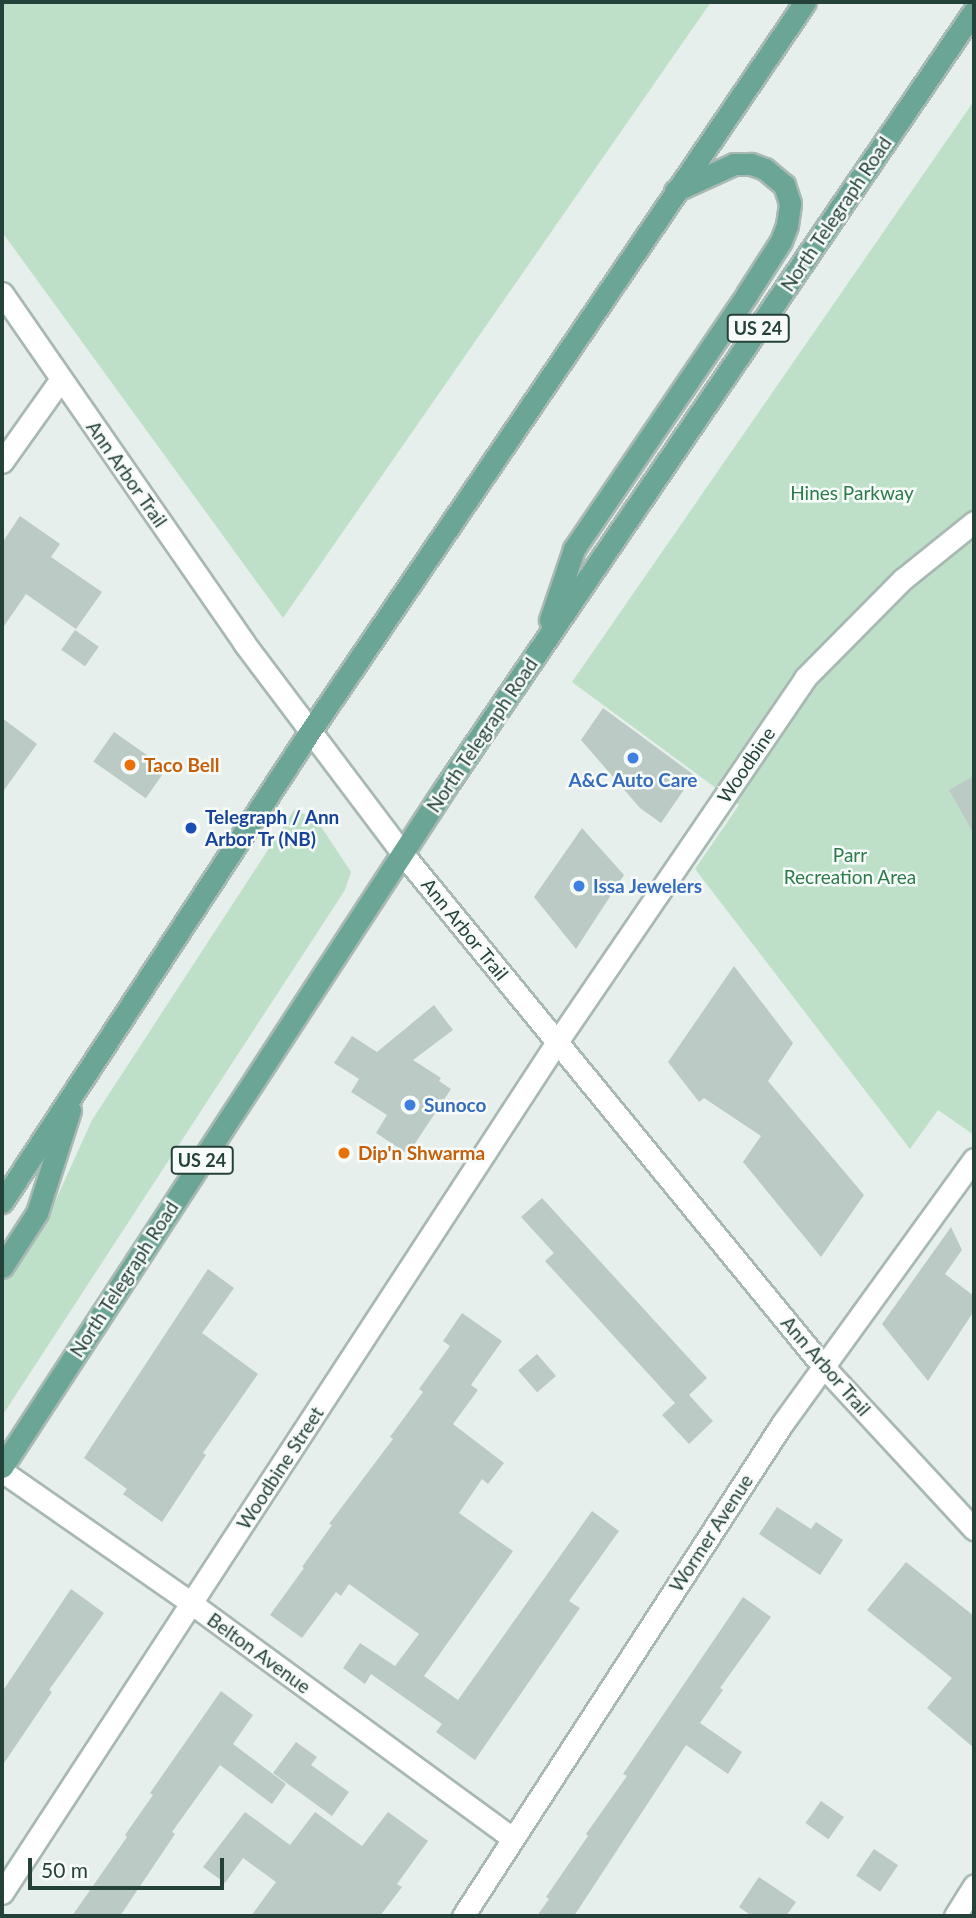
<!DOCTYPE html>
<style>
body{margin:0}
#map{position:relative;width:976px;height:1918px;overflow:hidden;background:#e6efeb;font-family:Lato,sans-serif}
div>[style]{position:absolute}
.green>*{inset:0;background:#bfe0c8}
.building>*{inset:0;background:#bbcac4;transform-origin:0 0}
.roads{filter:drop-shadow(2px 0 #a8b8b2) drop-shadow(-2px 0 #a8b8b2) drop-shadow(0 2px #a8b8b2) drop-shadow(0 -2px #a8b8b2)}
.minor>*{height:21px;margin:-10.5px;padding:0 10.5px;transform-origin:10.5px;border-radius:10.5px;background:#fff}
.major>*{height:21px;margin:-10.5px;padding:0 10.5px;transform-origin:10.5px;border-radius:10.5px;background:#6aa596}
.dots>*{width:19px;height:19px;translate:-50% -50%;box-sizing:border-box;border:4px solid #f7fbf9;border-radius:50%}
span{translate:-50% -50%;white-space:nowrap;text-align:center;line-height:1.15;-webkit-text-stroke:5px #f7fbf9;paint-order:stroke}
.shield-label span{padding:2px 5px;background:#f7fbf9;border:2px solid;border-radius:5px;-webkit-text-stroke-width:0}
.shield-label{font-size:18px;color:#24423a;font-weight:700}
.street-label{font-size:19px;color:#24423a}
.park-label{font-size:19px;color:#2d7a4b}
.food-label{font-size:19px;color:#c56008;font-weight:700}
.left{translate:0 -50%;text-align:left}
.shop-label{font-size:19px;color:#366cbe;font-weight:700}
.transit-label{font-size:19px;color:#164399;font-weight:700}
.frame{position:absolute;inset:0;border:4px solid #24423a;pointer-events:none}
.scale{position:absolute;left:28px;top:1858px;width:196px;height:32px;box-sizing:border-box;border:4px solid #24423a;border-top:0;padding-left:9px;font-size:21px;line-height:24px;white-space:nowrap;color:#24423a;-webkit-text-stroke:5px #f7fbf9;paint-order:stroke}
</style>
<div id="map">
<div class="green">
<i style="clip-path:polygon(2px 2px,711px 2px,283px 618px,2px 232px)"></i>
<i style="clip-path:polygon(974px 101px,974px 1135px,938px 1110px,910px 1149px,695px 869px,739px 805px,572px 682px)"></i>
<i style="clip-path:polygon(294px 810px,316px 819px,351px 872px,345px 890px,2px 1416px,2px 1283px,54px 1204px,92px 1120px)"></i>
</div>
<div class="building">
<i style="clip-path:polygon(20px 516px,60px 544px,51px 557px,102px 592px,76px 629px,26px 594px,2px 629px,2px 543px)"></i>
<i style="left:75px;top:630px;width:29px;height:24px;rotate:35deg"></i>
<i style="clip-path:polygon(603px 708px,694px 775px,661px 823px,640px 808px,581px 740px)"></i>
<i style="clip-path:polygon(2px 718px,37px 744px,2px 793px)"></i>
<i style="left:114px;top:732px;width:64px;height:36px;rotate:35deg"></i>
<i style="clip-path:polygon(974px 776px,974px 834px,949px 790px)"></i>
<i style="clip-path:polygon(582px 828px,624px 875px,576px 949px,534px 897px)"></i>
<i style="clip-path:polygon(734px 966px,793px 1043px,768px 1081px,864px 1195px,821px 1257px,743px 1162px,761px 1136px,704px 1098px,699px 1102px,668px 1062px)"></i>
<i style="clip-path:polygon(434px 1005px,453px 1030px,413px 1060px,441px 1078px,439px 1081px,451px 1089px,408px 1154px,376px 1133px,387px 1115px,351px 1092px,359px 1079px,334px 1063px,352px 1036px,377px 1052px)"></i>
<i style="clip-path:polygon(542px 1198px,707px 1378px,689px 1395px,713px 1421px,689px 1444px,662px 1415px,675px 1403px,545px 1261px,554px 1253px,521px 1217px)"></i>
<i style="clip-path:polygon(951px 1227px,962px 1250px,945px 1274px,974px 1296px,974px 1311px,928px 1381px,882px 1324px)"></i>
<i style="clip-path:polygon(208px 1269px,234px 1288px,202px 1333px,258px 1374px,203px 1453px,206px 1455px,162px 1522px,123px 1494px,127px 1489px,84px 1458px)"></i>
<i style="clip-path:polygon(462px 1313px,502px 1341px,471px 1385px,478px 1390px,453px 1424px,504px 1463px,488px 1484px,482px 1479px,459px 1513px,513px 1551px,424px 1676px,458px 1700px,592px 1511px,619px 1531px,569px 1601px,580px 1608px,475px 1760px,436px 1732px,442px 1724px,371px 1674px,365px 1684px,343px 1668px,360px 1643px,395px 1666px,419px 1634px,349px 1584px,341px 1596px,336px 1592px,302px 1638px,270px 1615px,304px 1568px,302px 1567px,332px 1525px,329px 1524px,393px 1439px,390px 1437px,423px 1392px,419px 1389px,450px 1346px,443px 1341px)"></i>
<i style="left:537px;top:1354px;width:29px;height:25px;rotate:49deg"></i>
<i style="clip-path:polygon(777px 1507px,811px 1529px,816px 1522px,843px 1540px,820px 1575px,759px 1534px)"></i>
<i style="clip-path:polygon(906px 1562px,974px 1616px,974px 1748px,927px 1708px,952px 1678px,867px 1610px)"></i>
<i style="clip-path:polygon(71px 1589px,104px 1613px,49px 1690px,52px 1692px,2px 1766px,2px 1692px)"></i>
<i style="clip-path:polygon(743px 1597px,771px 1617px,720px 1688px,723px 1690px,700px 1723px,742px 1752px,728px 1774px,686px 1745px,574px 1916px,537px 1916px,549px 1899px,546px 1897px,588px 1836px,586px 1834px,627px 1776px,623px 1774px)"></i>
<i style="clip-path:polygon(221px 1691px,253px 1715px,233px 1744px,286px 1784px,272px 1804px,220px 1765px,172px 1832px,175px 1834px,120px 1916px,72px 1916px,127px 1837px,125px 1835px,153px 1795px,150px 1793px)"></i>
<i style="clip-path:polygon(296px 1742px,317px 1757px,311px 1765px,349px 1792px,332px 1816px,273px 1773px)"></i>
<i style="left:821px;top:1801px;width:28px;height:27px;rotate:35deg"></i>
<i style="clip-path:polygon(245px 1812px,290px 1845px,315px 1812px,362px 1846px,388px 1812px,428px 1841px,397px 1884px,402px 1887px,380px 1916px,251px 1916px,276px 1882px,243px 1858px,225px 1883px,203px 1867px)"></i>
<i style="left:874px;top:1849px;width:29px;height:32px;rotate:34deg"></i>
<i style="clip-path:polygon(759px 1877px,796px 1902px,786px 1916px,752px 1916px,739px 1907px)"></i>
</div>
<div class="roads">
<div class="minor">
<i style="left:2px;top:293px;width:426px;rotate:55.3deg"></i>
<i style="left:244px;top:643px;width:263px;rotate:53deg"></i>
<i style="left:402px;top:853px;width:662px;rotate:50.64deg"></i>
<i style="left:822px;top:1365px;width:224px;rotate:47.2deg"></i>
<i style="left:2px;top:462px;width:102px;rotate:-54.6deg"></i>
<i style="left:2px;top:1471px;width:231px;rotate:34.9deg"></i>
<i style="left:191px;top:1603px;width:399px;rotate:36.2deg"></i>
<i style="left:2px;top:1893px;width:1016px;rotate:-56.89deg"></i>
<i style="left:557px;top:1042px;width:440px;rotate:-55.7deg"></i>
<i style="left:805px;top:678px;width:139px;rotate:-45.3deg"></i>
<i style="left:903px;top:579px;width:91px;rotate:-38.8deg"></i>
<i style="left:463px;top:1916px;width:586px;rotate:-57.04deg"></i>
<i style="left:782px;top:1424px;width:327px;rotate:-54.1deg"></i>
<i style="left:955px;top:1916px;width:36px;rotate:-58deg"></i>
</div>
<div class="major">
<i style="left:550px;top:620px;width:75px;rotate:-71.3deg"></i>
<i style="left:574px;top:549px;width:308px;rotate:-55.8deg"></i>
<i style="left:747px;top:294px;width:63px;rotate:-57.3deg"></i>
<i style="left:781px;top:241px;width:17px;rotate:-69deg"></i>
<i style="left:787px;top:225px;width:22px;rotate:-82deg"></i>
<i style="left:790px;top:203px;width:19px;rotate:-108deg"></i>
<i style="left:784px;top:185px;width:25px;rotate:-140deg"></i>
<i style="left:765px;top:169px;width:15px;rotate:-160deg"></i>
<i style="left:751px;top:164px;width:17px;rotate:180deg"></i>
<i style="left:734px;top:164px;width:65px;rotate:155.4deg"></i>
<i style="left:2px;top:1202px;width:561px;rotate:-56.79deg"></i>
<i style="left:309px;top:733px;width:883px;rotate:-55.84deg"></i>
<i style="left:2px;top:1267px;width:64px;rotate:-57.1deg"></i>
<i style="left:37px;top:1213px;width:108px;rotate:-72.2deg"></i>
<i style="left:2px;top:1467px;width:814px;rotate:-56.88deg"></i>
<i style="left:447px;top:785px;width:936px;rotate:-55.75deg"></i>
</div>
</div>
<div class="dots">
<i style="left:633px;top:758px;background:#3f7fe0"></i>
<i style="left:130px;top:765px;background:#e8710a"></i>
<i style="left:191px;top:828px;background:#1a4fb4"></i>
<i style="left:579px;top:886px;background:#3f7fe0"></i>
<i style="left:410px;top:1105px;background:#3f7fe0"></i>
<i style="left:344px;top:1153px;background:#e8710a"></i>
</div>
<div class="shield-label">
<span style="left:758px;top:328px">US 24</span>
<span style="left:202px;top:1160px">US 24</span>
</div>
<div class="street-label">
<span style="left:836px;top:214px;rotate:-56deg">North Telegraph Road</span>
<span style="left:127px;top:474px;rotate:55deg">Ann Arbor Trail</span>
<span style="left:482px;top:735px;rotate:-56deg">North Telegraph Road</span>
<span style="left:746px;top:765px;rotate:-56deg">Woodbine</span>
<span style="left:465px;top:929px;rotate:51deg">Ann Arbor Trail</span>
<span style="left:124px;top:1279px;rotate:-57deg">North Telegraph Road</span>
<span style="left:826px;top:1366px;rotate:49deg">Ann Arbor Trail</span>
<span style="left:280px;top:1468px;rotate:-57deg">Woodbine Street</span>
<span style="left:711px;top:1533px;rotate:-57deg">Wormer Avenue</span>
<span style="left:259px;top:1653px;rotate:36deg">Belton Avenue</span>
</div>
<div class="park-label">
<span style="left:852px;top:493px">Hines Parkway</span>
<span style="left:850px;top:866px">Parr<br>Recreation Area</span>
</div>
<div class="food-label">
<span class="left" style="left:144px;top:765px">Taco Bell</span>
<span class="left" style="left:358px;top:1153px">Dip'n Shwarma</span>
</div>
<div class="shop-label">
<span style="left:633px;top:780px">A&amp;C Auto Care</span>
<span class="left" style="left:593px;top:886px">Issa Jewelers</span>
<span class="left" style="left:424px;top:1105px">Sunoco</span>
</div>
<div class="transit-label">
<span class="left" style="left:205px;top:828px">Telegraph / Ann<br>Arbor Tr (NB)</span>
</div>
<div class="frame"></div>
<div class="scale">50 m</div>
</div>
